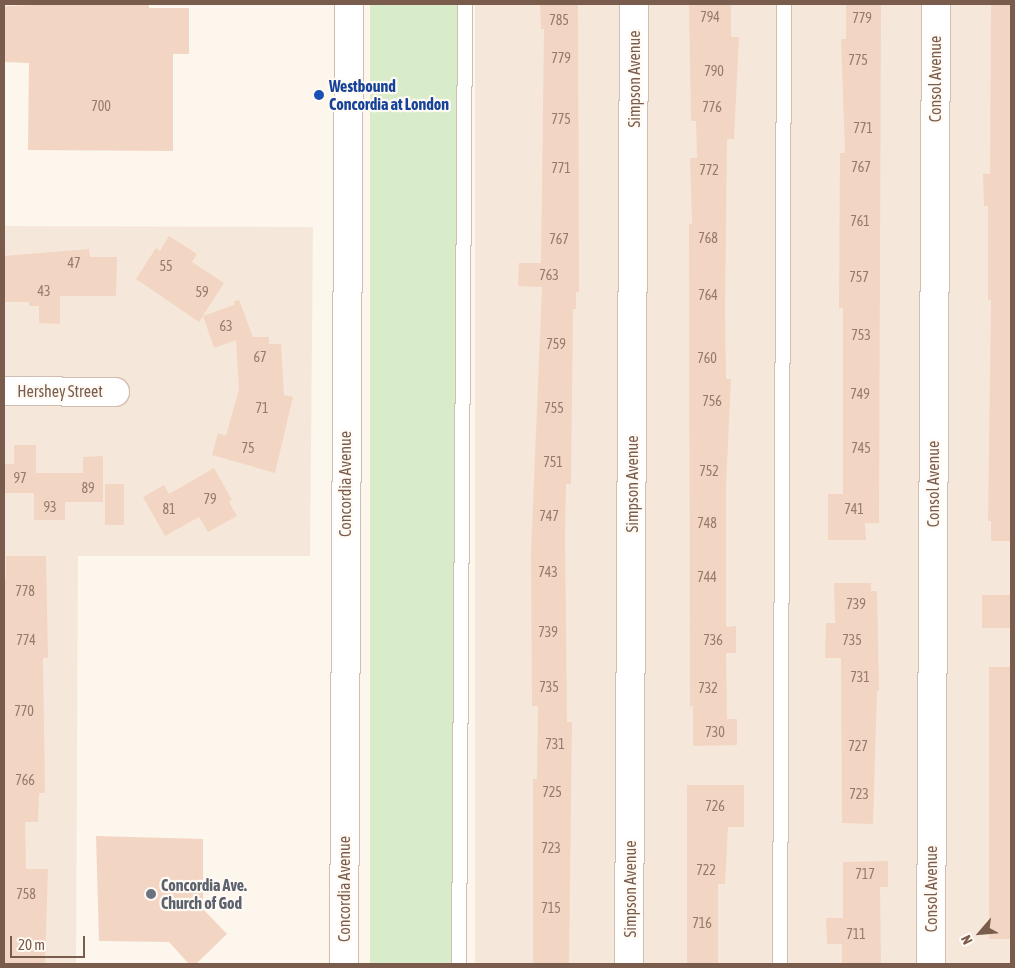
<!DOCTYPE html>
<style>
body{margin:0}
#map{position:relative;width:1015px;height:968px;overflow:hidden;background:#fdf6ec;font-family:"Asap Condensed",sans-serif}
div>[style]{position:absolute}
.residential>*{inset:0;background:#f5e8da;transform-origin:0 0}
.green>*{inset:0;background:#d8ecc9;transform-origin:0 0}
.building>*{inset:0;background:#f3d5c3;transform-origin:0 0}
.roads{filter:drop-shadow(1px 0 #d1beb0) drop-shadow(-1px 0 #d1beb0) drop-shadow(0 1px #d1beb0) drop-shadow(0 -1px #d1beb0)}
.lane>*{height:14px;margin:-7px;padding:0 7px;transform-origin:7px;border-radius:7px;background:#fff}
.street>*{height:28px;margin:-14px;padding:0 14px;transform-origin:14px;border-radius:14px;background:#fff}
.secondary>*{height:28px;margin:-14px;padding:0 14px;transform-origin:14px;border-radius:14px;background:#fff}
.dots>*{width:14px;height:14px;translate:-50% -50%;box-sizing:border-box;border:2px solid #fffaf3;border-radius:50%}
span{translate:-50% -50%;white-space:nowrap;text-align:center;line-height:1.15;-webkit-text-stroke:4.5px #fffaf3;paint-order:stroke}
.number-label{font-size:14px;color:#987a6a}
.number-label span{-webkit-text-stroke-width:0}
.street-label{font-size:16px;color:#7a5c4d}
.transit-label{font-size:16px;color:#164399;font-weight:700}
.left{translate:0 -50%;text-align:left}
.worship-label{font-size:16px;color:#5b616d;font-weight:700}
.frame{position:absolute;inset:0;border:5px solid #7a5c4d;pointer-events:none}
.north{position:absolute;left:955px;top:908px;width:50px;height:50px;-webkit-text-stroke:4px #fffaf3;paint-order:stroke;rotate:243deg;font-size:14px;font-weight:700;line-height:20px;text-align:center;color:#7a5c4d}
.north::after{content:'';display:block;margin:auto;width:18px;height:22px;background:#7a5c4d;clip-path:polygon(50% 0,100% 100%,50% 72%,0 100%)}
.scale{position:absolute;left:10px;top:936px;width:75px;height:22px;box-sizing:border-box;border:2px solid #7a5c4d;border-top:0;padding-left:6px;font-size:15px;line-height:18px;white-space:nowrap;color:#7a5c4d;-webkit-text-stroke:4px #fffaf3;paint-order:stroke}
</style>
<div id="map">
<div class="residential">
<i style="left:475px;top:4px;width:536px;height:960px"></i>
<i style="clip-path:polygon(4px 226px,313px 227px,310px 556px,78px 556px,76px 964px,4px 964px)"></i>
</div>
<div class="green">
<i style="left:370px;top:4px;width:88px;height:960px"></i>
</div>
<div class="building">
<i style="clip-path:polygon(57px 4px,149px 4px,149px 8px,189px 8px,189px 54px,173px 54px,173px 151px,28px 150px,29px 63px,4px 62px,4px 6px)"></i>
<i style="clip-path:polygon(540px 4px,578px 4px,579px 292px,576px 292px,576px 309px,573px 309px,571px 484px,566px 484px,565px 535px,567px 722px,572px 722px,569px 964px,533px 964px,533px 779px,537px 779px,538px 706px,532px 706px,531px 553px,542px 287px,518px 286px,519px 263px,541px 263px,544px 29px,541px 29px)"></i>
<i style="clip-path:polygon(689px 4px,731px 4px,731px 37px,739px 37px,734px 139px,727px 139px,725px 310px,726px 379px,731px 379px,726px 486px,726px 627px,736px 626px,736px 653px,726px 653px,727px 719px,737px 719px,737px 745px,693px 746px,693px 706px,690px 706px,689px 224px,692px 224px,690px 158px,697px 158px,696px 121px,691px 121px)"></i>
<i style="clip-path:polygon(846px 4px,881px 4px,879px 523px,865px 523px,866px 540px,828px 540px,828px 494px,843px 494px,843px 308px,839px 308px,840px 153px,845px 153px,841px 39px,846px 39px)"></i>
<i style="clip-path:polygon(991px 4px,1011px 4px,1011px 541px,991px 541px,991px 521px,988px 521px,991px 300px,988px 300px,988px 206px,984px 206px,983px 174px,990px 174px)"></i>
<i style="clip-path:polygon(169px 236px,197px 254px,192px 262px,224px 283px,199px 322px,136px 279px,156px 248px,160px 251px)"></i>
<i style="clip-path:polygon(89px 249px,90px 257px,117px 257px,116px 296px,60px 296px,60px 324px,39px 323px,39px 306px,29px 306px,29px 302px,4px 302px,4px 256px)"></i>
<i style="clip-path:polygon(239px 300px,253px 337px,269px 337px,269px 344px,281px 344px,284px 395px,293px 397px,275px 473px,212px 455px,218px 433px,226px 436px,239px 389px,236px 340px,214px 348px,203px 316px,234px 305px,234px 301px)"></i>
<i style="clip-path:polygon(14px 445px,36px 445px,36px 473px,83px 473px,83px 457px,103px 456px,103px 502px,65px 502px,65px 520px,34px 520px,34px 493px,4px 493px,4px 464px,14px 464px)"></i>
<i style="clip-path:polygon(214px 468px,232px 500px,229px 502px,237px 516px,208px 532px,199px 517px,165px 536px,143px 497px,164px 485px,169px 494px)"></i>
<i style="left:105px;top:484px;width:19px;height:41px"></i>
<i style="clip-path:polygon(6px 556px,46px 556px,48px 658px,43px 658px,45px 793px,39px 793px,38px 822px,25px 822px,26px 869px,48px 869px,45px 964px,4px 964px,4px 578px,6px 578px)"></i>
<i style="clip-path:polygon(834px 583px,871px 583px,871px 591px,877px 591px,879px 691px,877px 691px,873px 824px,842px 823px,841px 658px,825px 658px,826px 623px,835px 623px)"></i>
<i style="left:982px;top:595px;width:29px;height:33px"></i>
<i style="left:989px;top:667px;width:22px;height:272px"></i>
<i style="clip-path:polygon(687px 785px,744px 785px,744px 827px,728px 827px,725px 884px,718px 884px,718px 964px,687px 964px)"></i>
<i style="clip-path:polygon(96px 836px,203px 839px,203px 909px,227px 934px,196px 964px,189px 964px,169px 942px,99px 941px)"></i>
<i style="clip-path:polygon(888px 861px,888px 887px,880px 887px,881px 964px,842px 964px,842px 944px,827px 944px,826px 918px,843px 918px,843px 862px)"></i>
</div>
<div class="roads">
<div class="lane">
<i style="left:459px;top:964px;width:960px;rotate:-89.64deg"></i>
<i style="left:780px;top:964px;width:960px;rotate:-89.76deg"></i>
</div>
<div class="street">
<i style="left:4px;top:391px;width:111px;rotate:0.5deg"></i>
<i style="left:629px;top:964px;width:960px;rotate:-89.7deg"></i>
<i style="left:931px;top:964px;width:960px;rotate:-89.7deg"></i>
</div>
<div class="secondary">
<i style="left:344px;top:964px;width:960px;rotate:-89.7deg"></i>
</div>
</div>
<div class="dots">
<i style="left:319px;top:95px;background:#1a4fb4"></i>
<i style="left:151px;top:894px;background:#6b7280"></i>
</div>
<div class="number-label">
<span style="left:710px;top:17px">794</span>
<span style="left:862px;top:18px">779</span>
<span style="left:559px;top:20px">785</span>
<span style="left:561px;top:58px">779</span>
<span style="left:858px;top:60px">775</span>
<span style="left:714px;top:71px">790</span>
<span style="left:101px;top:106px">700</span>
<span style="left:712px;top:107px">776</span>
<span style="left:561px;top:119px">775</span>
<span style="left:863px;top:128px">771</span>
<span style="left:861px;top:167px">767</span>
<span style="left:561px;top:168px">771</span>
<span style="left:709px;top:170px">772</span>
<span style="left:860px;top:221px">761</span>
<span style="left:708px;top:238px">768</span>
<span style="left:559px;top:239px">767</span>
<span style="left:74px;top:263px">47</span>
<span style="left:166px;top:266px">55</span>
<span style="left:549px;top:275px">763</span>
<span style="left:859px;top:277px">757</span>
<span style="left:44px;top:291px">43</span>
<span style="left:202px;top:292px">59</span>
<span style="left:708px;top:295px">764</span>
<span style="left:226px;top:326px">63</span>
<span style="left:861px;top:335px">753</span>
<span style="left:556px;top:344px">759</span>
<span style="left:260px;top:357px">67</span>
<span style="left:707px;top:358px">760</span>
<span style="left:860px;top:394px">749</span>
<span style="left:712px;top:401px">756</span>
<span style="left:262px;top:408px">71</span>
<span style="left:554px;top:408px">755</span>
<span style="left:248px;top:448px">75</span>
<span style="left:861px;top:448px">745</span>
<span style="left:553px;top:462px">751</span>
<span style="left:709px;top:471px">752</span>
<span style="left:20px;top:478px">97</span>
<span style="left:88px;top:488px">89</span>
<span style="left:210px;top:499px">79</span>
<span style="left:50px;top:507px">93</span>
<span style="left:169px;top:509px">81</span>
<span style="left:854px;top:509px">741</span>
<span style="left:549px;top:516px">747</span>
<span style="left:707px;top:523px">748</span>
<span style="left:548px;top:572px">743</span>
<span style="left:707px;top:577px">744</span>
<span style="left:25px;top:591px">778</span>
<span style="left:856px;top:604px">739</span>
<span style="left:548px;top:632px">739</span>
<span style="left:26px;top:640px">774</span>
<span style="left:713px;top:640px">736</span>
<span style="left:852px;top:640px">735</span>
<span style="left:860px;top:677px">731</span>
<span style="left:549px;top:687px">735</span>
<span style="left:708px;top:688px">732</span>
<span style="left:24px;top:711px">770</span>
<span style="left:715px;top:732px">730</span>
<span style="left:555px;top:744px">731</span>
<span style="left:858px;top:746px">727</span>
<span style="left:25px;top:780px">766</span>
<span style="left:552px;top:792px">725</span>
<span style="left:859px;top:794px">723</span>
<span style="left:715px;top:806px">726</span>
<span style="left:551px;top:848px">723</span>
<span style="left:706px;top:870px">722</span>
<span style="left:865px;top:874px">717</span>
<span style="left:26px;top:894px">758</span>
<span style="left:551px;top:908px">715</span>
<span style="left:702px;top:923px">716</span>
<span style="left:856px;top:934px">711</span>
</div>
<div class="street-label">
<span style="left:634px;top:79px;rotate:-90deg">Simpson Avenue</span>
<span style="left:935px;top:79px;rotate:-90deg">Consol Avenue</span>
<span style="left:60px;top:391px">Hershey Street</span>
<span style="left:345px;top:484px;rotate:-90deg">Concordia Avenue</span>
<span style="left:632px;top:484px;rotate:-90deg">Simpson Avenue</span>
<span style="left:933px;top:484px;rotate:-90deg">Consol Avenue</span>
<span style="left:344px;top:889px;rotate:-90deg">Concordia Avenue</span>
<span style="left:630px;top:889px;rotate:-90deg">Simpson Avenue</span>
<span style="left:931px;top:889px;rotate:-90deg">Consol Avenue</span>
</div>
<div class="transit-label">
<span class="left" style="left:329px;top:95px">Westbound<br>Concordia at London</span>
</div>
<div class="worship-label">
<span class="left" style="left:161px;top:894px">Concordia Ave.<br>Church of God</span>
</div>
<div class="frame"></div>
<div class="north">N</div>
<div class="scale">20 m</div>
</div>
